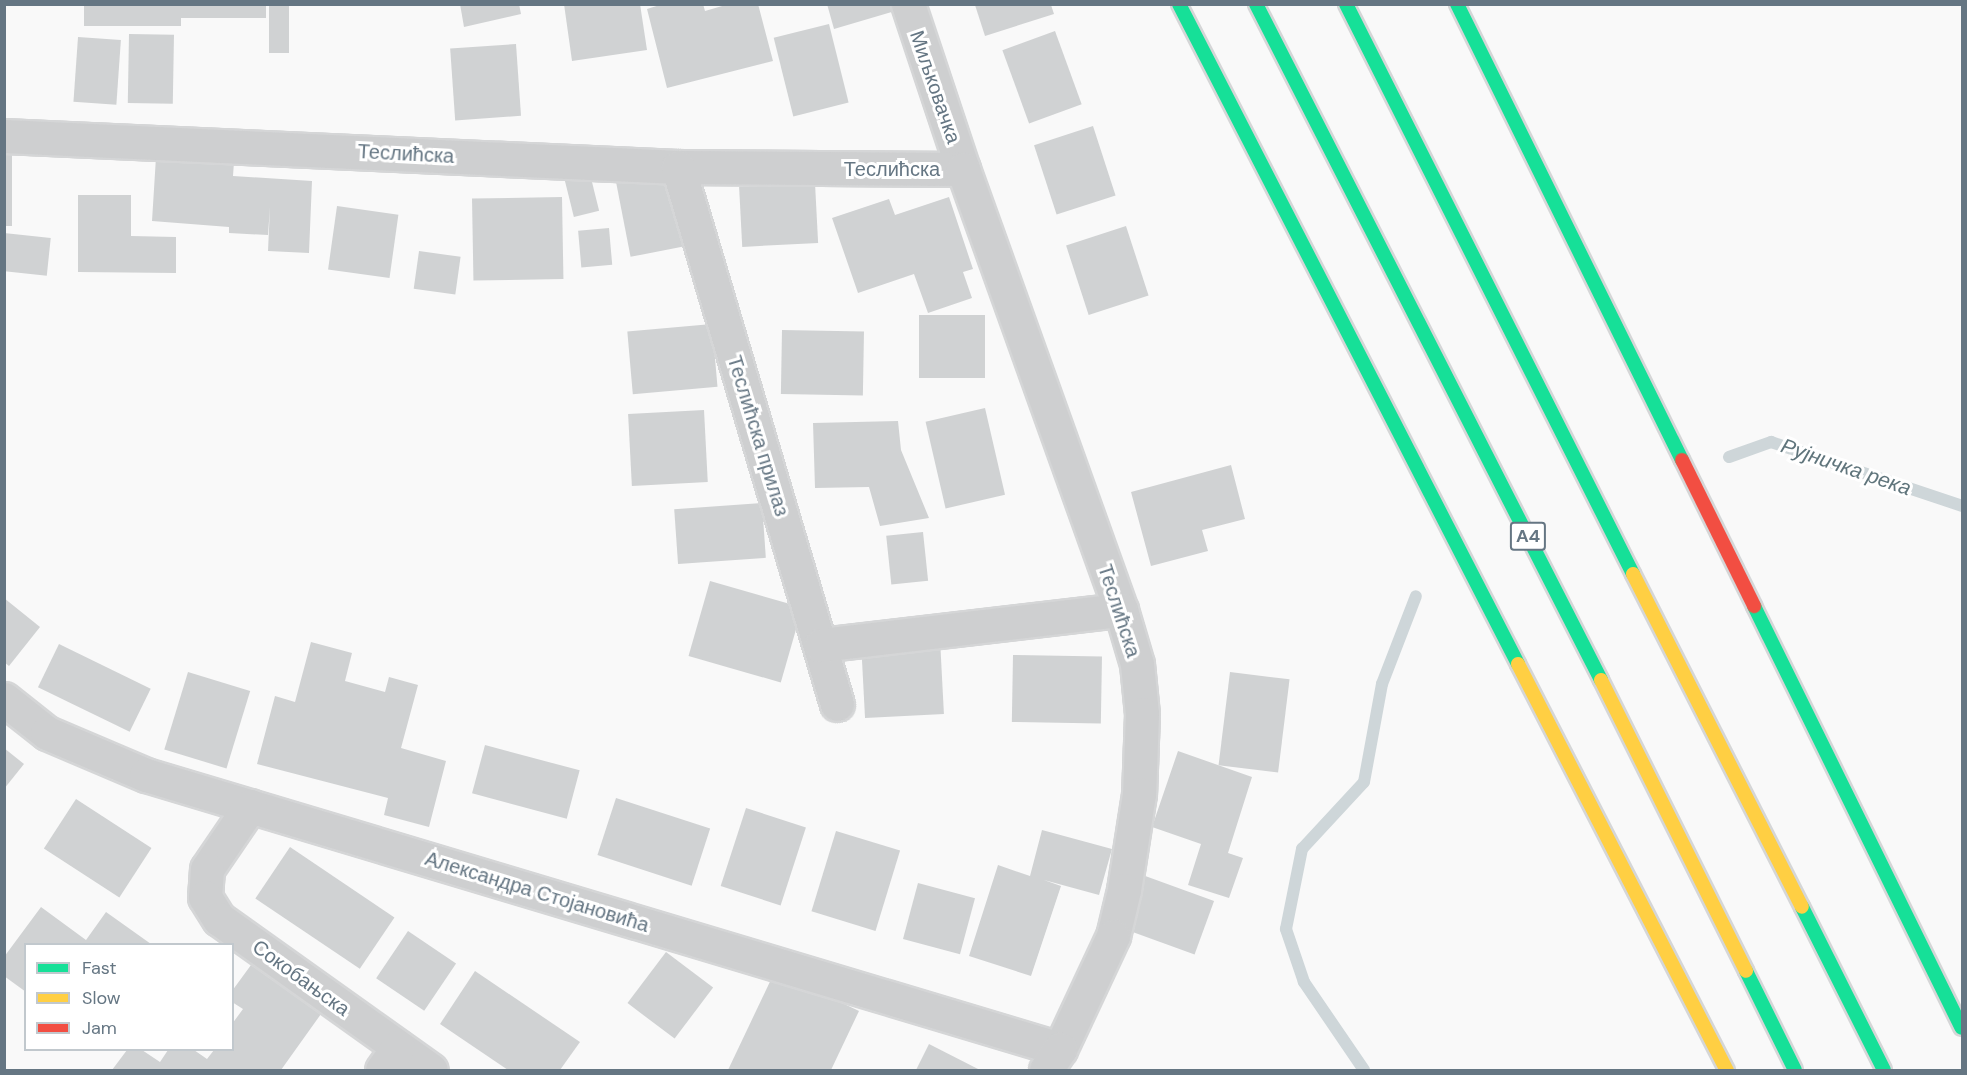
<!DOCTYPE html>
<meta charset="utf-8">
<style>
body{margin:0}
#map{position:relative;width:1967px;height:1075px;overflow:hidden;background:#f9f9f9;font-family:"DM Sans",sans-serif}
div>[style]{position:absolute}
.stream>*{height:12px;margin:-6px;padding:0 6px;transform-origin:6px;border-radius:6px;background:#ced6d9}
.building>*{inset:0;background:#d0d2d3;transform-origin:0 0}
.roads{filter:drop-shadow(2px 0 #d5d6d7) drop-shadow(-2px 0 #d5d6d7) drop-shadow(0 2px #d5d6d7) drop-shadow(0 -2px #d5d6d7)}
.street>*{height:33px;margin:-16.5px;padding:0 16.5px;transform-origin:16.5px;border-radius:16.5px;background:#cecfd0}
.fast>*{height:14px;margin:-7px;padding:0 7px;transform-origin:7px;border-radius:7px;background:#16e098}
.slow>*{height:14px;margin:-7px;padding:0 7px;transform-origin:7px;border-radius:7px;background:#ffcf43}
.jam>*{height:14px;margin:-7px;padding:0 7px;transform-origin:7px;border-radius:7px;background:#f24e42}
span{translate:-50% -50%;white-space:nowrap;text-align:center;line-height:1.15;-webkit-text-stroke:6px #fff;paint-order:stroke}
.shield-label span{padding:2px 4px;background:#fff;border:2px solid;border-radius:4px;-webkit-text-stroke-width:0}
.shield-label{font-size:18px;color:#657683;font-weight:700}
.street-label{font-size:20px;color:#657683}
.water-label{font-size:21px;color:#60757c;font-style:italic}
.frame{position:absolute;inset:0;border:6px solid #657683;pointer-events:none}
.legend{position:absolute;left:24px;top:943px;width:210px;height:108px;box-sizing:border-box;background:#fff;border:2px solid #c1c8cd;margin:0;padding:8px 10px;list-style:none;font-size:18px;color:#657683}
.legend li{display:flex;align-items:center;gap:12px;height:30px}
.legend b{width:30px;border:2px solid #c1c8cd}
</style>
<div id="map">
<div class="stream">
<i style="left:1729px;top:457px;width:45px;rotate:-19.7deg"></i>
<i style="left:1771px;top:442px;width:201px;rotate:18.5deg"></i>
<i style="left:1364px;top:1070px;width:107px;rotate:-124.3deg"></i>
<i style="left:1304px;top:982px;width:56px;rotate:-108.8deg"></i>
<i style="left:1286px;top:929px;width:82px;rotate:-78.7deg"></i>
<i style="left:1302px;top:849px;width:91px;rotate:-47.2deg"></i>
<i style="left:1364px;top:782px;width:100px;rotate:-79.6deg"></i>
<i style="left:1382px;top:684px;width:94px;rotate:-68.9deg"></i>
</div>
<div class="building">
<i style="clip-path:polygon(84px 4px,266px 4px,266px 18px,181px 18px,181px 26px,84px 26px)"></i>
<i style="left:269px;top:4px;width:20px;height:49px"></i>
<i style="clip-path:polygon(460px 4px,519px 4px,521px 14px,464px 27px)"></i>
<i style="clip-path:polygon(564px 4px,640px 4px,647px 50px,572px 61px)"></i>
<i style="clip-path:polygon(663px 4px,703px 4px,705px 11px,729px 4px,758px 4px,773px 61px,667px 88px,647px 9px)"></i>
<i style="clip-path:polygon(827px 4px,893px 4px,895px 11px,834px 29px)"></i>
<i style="clip-path:polygon(975px 5px,1051px 5px,1054px 14px,985px 36px)"></i>
<i style="left:829px;top:24px;width:81px;height:57px;rotate:76deg"></i>
<i style="left:1055px;top:31px;width:78px;height:56px;rotate:70deg"></i>
<i style="left:129px;top:34px;width:45px;height:69px;rotate:1deg"></i>
<i style="left:78px;top:37px;width:43px;height:65px;rotate:4deg"></i>
<i style="left:516px;top:44px;width:72px;height:66px;rotate:86deg"></i>
<i style="left:1093px;top:126px;width:73px;height:62px;rotate:72deg"></i>
<i style="left:4px;top:148px;width:8px;height:78px"></i>
<i style="clip-path:polygon(156px 157px,234px 162px,233px 176px,312px 181px,309px 253px,268px 251px,270px 207px,268px 235px,229px 233px,229px 227px,152px 221px)"></i>
<i style="left:588px;top:166px;width:46px;height:26px;rotate:76deg"></i>
<i style="left:674px;top:171px;width:76px;height:59px;rotate:79deg"></i>
<i style="left:815px;top:183px;width:60px;height:76px;rotate:87deg"></i>
<i style="clip-path:polygon(78px 195px,131px 195px,131px 236px,176px 237px,176px 273px,78px 272px)"></i>
<i style="left:562px;top:197px;width:82px;height:90px;rotate:89deg"></i>
<i style="clip-path:polygon(949px 197px,973px 269px,963px 272px,972px 298px,928px 313px,914px 274px,858px 293px,832px 218px,889px 199px,895px 215px)"></i>
<i style="left:337px;top:206px;width:62px;height:64px;rotate:8deg"></i>
<i style="left:1126px;top:226px;width:73px;height:63px;rotate:72deg"></i>
<i style="left:609px;top:228px;width:37px;height:31px;rotate:85deg"></i>
<i style="left:4px;top:233px;width:47px;height:38px;rotate:6deg"></i>
<i style="left:419px;top:251px;width:42px;height:38px;rotate:8deg"></i>
<i style="left:919px;top:315px;width:66px;height:63px"></i>
<i style="left:712px;top:324px;width:63px;height:85px;rotate:85deg"></i>
<i style="left:782px;top:330px;width:82px;height:64px;rotate:1deg"></i>
<i style="left:985px;top:408px;width:89px;height:61px;rotate:77deg"></i>
<i style="left:704px;top:410px;width:72px;height:76px;rotate:87deg"></i>
<i style="clip-path:polygon(898px 421px,901px 450px,929px 518px,880px 526px,869px 487px,815px 488px,813px 423px)"></i>
<i style="clip-path:polygon(1231px 465px,1245px 519px,1202px 530px,1208px 551px,1151px 566px,1131px 492px)"></i>
<i style="left:762px;top:503px;width:55px;height:88px;rotate:86deg"></i>
<i style="left:923px;top:532px;width:49px;height:37px;rotate:84deg"></i>
<i style="left:710px;top:581px;width:96px;height:78px;rotate:16deg"></i>
<i style="clip-path:polygon(4px 598px,40px 627px,9px 666px,4px 662px)"></i>
<i style="left:940px;top:639px;width:75px;height:79px;rotate:87deg"></i>
<i style="clip-path:polygon(311px 642px,352px 653px,345px 681px,385px 692px,389px 677px,418px 685px,401px 748px,446px 761px,429px 827px,384px 815px,388px 798px,257px 764px,275px 696px,295px 702px)"></i>
<i style="left:59px;top:644px;width:102px;height:48px;rotate:26deg"></i>
<i style="left:1013px;top:655px;width:89px;height:67px;rotate:1deg"></i>
<i style="left:188px;top:672px;width:65px;height:81px;rotate:17deg"></i>
<i style="left:1230px;top:672px;width:60px;height:94px;rotate:7deg"></i>
<i style="left:485px;top:745px;width:98px;height:50px;rotate:15deg"></i>
<i style="clip-path:polygon(4px 748px,24px 764px,4px 789px)"></i>
<i style="clip-path:polygon(1178px 751px,1252px 777px,1228px 853px,1243px 858px,1229px 898px,1188px 885px,1201px 844px,1152px 827px)"></i>
<i style="left:616px;top:798px;width:99px;height:60px;rotate:18deg"></i>
<i style="left:76px;top:799px;width:90px;height:59px;rotate:33deg"></i>
<i style="left:746px;top:808px;width:63px;height:82px;rotate:18deg"></i>
<i style="clip-path:polygon(1042px 830px,1112px 849px,1099px 895px,1044px 880px,1061px 886px,1031px 976px,969px 956px,998px 865px,1030px 876px)"></i>
<i style="left:836px;top:831px;width:67px;height:84px;rotate:17deg"></i>
<i style="left:290px;top:847px;width:126px;height:62px;rotate:34deg"></i>
<i style="left:1137px;top:873px;width:82px;height:57px;rotate:20deg"></i>
<i style="left:918px;top:883px;width:59px;height:58px;rotate:15deg"></i>
<i style="clip-path:polygon(41px 907px,86px 940px,106px 912px,151px 944px,26px 944px,26px 992px,4px 976px,4px 957px)"></i>
<i style="left:408px;top:931px;width:58px;height:57px;rotate:34deg"></i>
<i style="left:666px;top:952px;width:59px;height:64px;rotate:37deg"></i>
<i style="clip-path:polygon(251px 965px,321px 1014px,281px 1070px,112px 1070px,127px 1050px,142px 1050px,160px 1062px,168px 1050px,194px 1050px,207px 1059px,214px 1050px,232px 1050px,232px 1024px,243px 1009px,232px 1002px,232px 991px)"></i>
<i style="clip-path:polygon(475px 971px,580px 1042px,560px 1070px,508px 1070px,440px 1024px)"></i>
<i style="clip-path:polygon(775px 971px,859px 1011px,831px 1070px,728px 1070px)"></i>
<i style="clip-path:polygon(929px 1044px,980px 1070px,916px 1070px)"></i>
</div>
<div class="roads">
<div class="street">
<i style="left:908px;top:4px;width:174px;rotate:71.6deg"></i>
<i style="left:4px;top:136px;width:675px;rotate:2.63deg"></i>
<i style="left:678px;top:167px;width:285px;rotate:0.4deg"></i>
<i style="left:963px;top:169px;width:468px;rotate:70.3deg"></i>
<i style="left:1121px;top:610px;width:56px;rotate:73.5deg"></i>
<i style="left:1137px;top:664px;width:50px;rotate:84.3deg"></i>
<i style="left:1142px;top:714px;width:80px;rotate:92.1deg"></i>
<i style="left:1139px;top:794px;width:97px;rotate:98.9deg"></i>
<i style="left:1124px;top:890px;width:47px;rotate:103.4deg"></i>
<i style="left:1113px;top:936px;width:125px;rotate:115.1deg"></i>
<i style="left:678px;top:167px;width:560px;rotate:73.51deg"></i>
<i style="left:821px;top:645px;width:302px;rotate:-6.7deg"></i>
<i style="left:4px;top:699px;width:55px;rotate:38.3deg"></i>
<i style="left:47px;top:733px;width:108px;rotate:23deg"></i>
<i style="left:146px;top:775px;width:954px;rotate:16.69deg"></i>
<i style="left:1060px;top:1049px;width:25px;rotate:124deg"></i>
<i style="left:250px;top:806px;width:76px;rotate:124.3deg"></i>
<i style="left:207px;top:869px;width:28px;rotate:94deg"></i>
<i style="left:205px;top:897px;width:26px;rotate:58deg"></i>
<i style="left:219px;top:919px;width:260px;rotate:35.5deg"></i>
<i style="left:382px;top:1070px;width:28px;rotate:-55deg"></i>
</div>
<div class="fast">
<i style="left:1179px;top:4px;width:742px;rotate:62.81deg"></i>
<i style="left:1256px;top:4px;width:759px;rotate:62.96deg"></i>
<i style="left:1346px;top:4px;width:638px;rotate:63.27deg"></i>
<i style="left:1457px;top:4px;width:508px;rotate:63.74deg"></i>
<i style="left:1754px;top:606px;width:470px;rotate:63.8deg"></i>
<i style="left:1802px;top:907px;width:182px;rotate:63.3deg"></i>
<i style="left:1746px;top:971px;width:110px;rotate:63.7deg"></i>
</div>
<div class="slow">
<i style="left:1633px;top:574px;width:373px;rotate:63.1deg"></i>
<i style="left:1518px;top:664px;width:457px;rotate:62.8deg"></i>
<i style="left:1601px;top:680px;width:325px;rotate:63.5deg"></i>
</div>
<div class="jam">
<i style="left:1682px;top:460px;width:163px;rotate:63.7deg"></i>
</div>
</div>
<div class="shield-label">
<span style="left:1528px;top:536px">A4</span>
</div>
<div class="street-label">
<span style="left:935px;top:87px;rotate:71deg">Миљковачка</span>
<span style="left:406px;top:154px;rotate:3deg">Теслићска</span>
<span style="left:892px;top:169px">Теслићска</span>
<span style="left:758px;top:436px;rotate:73deg">Теслићска прилаз</span>
<span style="left:1119px;top:611px;rotate:72deg">Теслићска</span>
<span style="left:537px;top:892px;rotate:17deg">Александра Стојановића</span>
<span style="left:301px;top:978px;rotate:36deg">Сокобањска</span>
</div>
<div class="water-label">
<span style="left:1846px;top:467px;rotate:19deg">Рујничка река</span>
</div>
<div class="frame"></div>
<ul class="legend">
<li><b style="height:8px;background:#16e098"></b>Fast</li>
<li><b style="height:8px;background:#ffcf43"></b>Slow</li>
<li><b style="height:8px;background:#f24e42"></b>Jam</li>
</ul>
</div>
